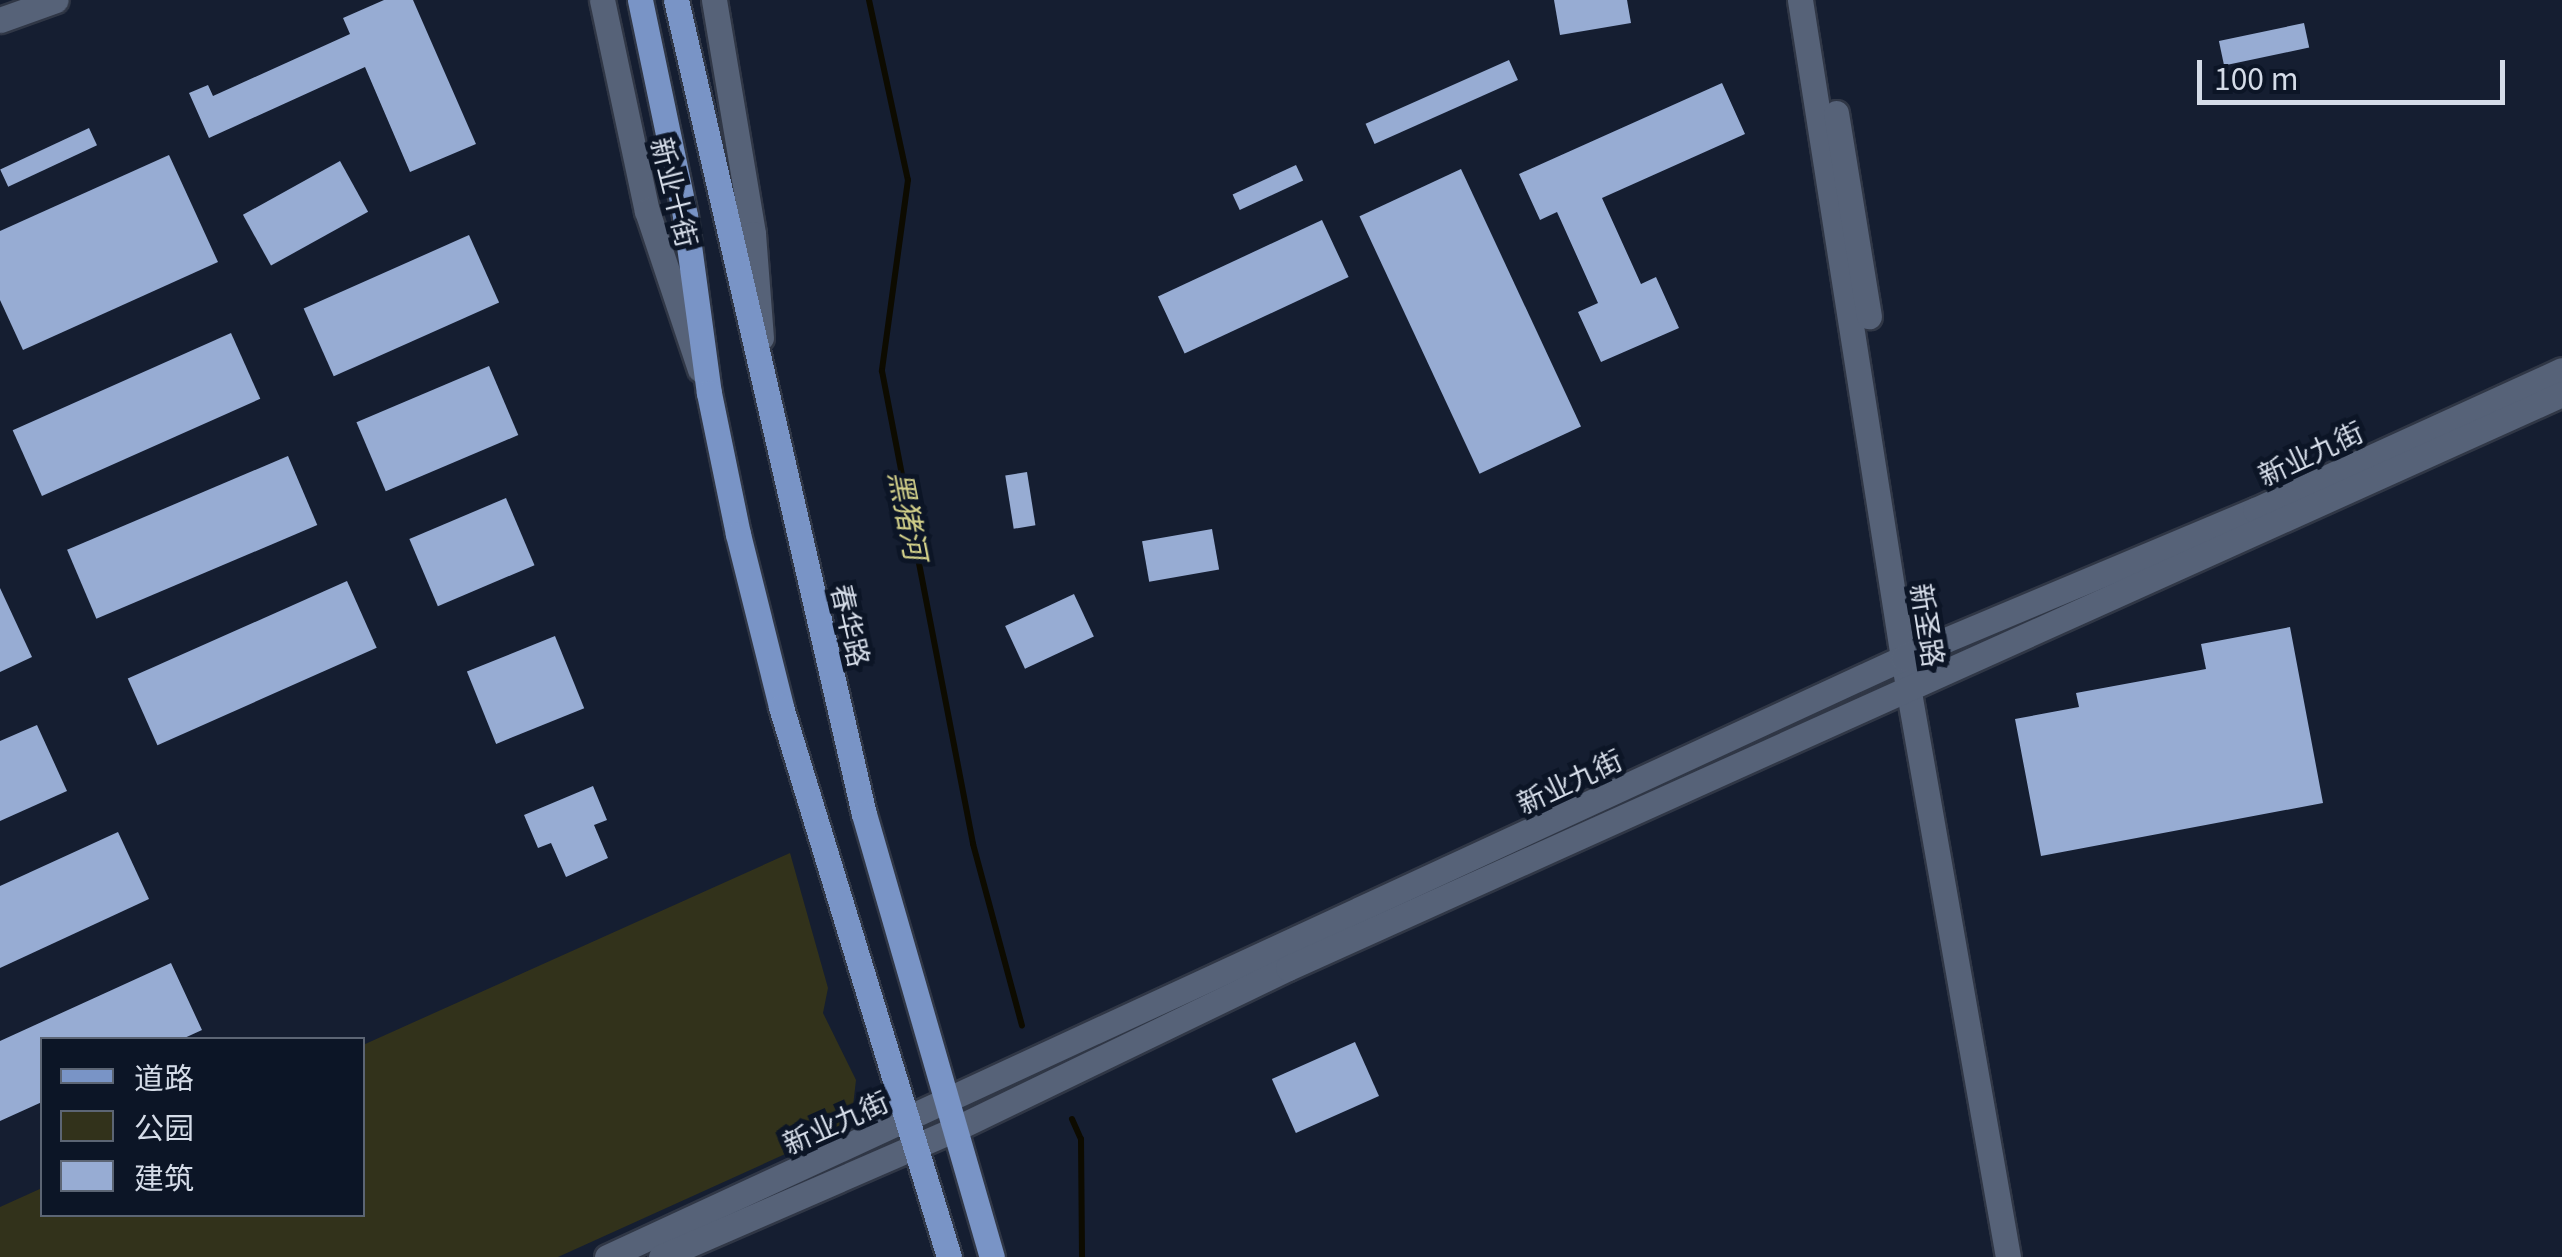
<!DOCTYPE html>
<meta charset="utf-8">
<style>
body{margin:0}
#map{position:relative;width:2562px;height:1257px;overflow:hidden;background:#151e31;font-family:Georgia,"Noto Sans SC",serif}
div>[style]{position:absolute}
.green>*{inset:0;background:#32321b}
.stream>*{height:6px;margin:-3px;padding:0 3px;transform-origin:3px;border-radius:3px;background:#0d0b00}
.building>*{inset:0;background:#97acd3;transform-origin:0 0}
.roads{filter:drop-shadow(2px 0 #303746) drop-shadow(-2px 0 #303746) drop-shadow(0 2px #303746) drop-shadow(0 -2px #303746)}
.secondary>*{height:25px;margin:-12.5px;padding:0 12.5px;transform-origin:12.5px;border-radius:12.5px;background:#566278}
.primary>*{height:25px;margin:-12.5px;padding:0 12.5px;transform-origin:12.5px;border-radius:12.5px;background:#7994c6}
span{translate:-50% -50%;white-space:nowrap;text-align:center;line-height:1.15;-webkit-text-stroke:10px #0c1526;paint-order:stroke}
.street-label{font-size:28px;color:#d5dce8}
.water-label{font-size:30px;color:#d1cf89;font-style:italic}
.legend{position:absolute;left:40px;top:1037px;width:325px;height:180px;box-sizing:border-box;background:#0c1526;border:2px solid #5c6574;margin:0;padding:12px 18px;list-style:none;font-size:30px;color:#d5dce8}
.legend li{display:flex;align-items:center;gap:20px;height:50px}
.legend b{width:50px;border:2px solid #5c6574}
.scale{position:absolute;left:2197px;top:60px;width:308px;height:45px;box-sizing:border-box;border:5px solid #d5dce8;border-top:0;padding-left:12px;font-size:30px;line-height:35px;white-space:nowrap;color:#d5dce8;-webkit-text-stroke:8px #0c1526;paint-order:stroke}
</style>
<div id="map">
<div class="green">
<i style="clip-path:polygon(790px 853px,828px 988px,823px 1013px,856px 1080px,853px 1106px,836px 1131px,558px 1257px,0 1257px,0 1207px,42px 1188px,42px 1214px,362px 1214px,363px 1045px)"></i>
</div>
<div class="stream">
<i style="left:869px;top:0;width:184px;rotate:77.8deg"></i>
<i style="left:908px;top:180px;width:193px;rotate:97.8deg"></i>
<i style="left:882px;top:371px;width:482px;rotate:79.1deg"></i>
<i style="left:973px;top:844px;width:188px;rotate:74.9deg"></i>
<i style="left:1072px;top:1119px;width:22px;rotate:66deg"></i>
<i style="left:1081px;top:1139px;width:118px;rotate:89.5deg"></i>
</div>
<div class="building">
<i style="clip-path:polygon(384px 0,413px 0,476px 144px,410px 172px,365px 67px,209px 138px,189px 93px,208px 85px,213px 96px,350px 34px,343px 18px)"></i>
<i style="clip-path:polygon(1554px 0,1627px 0,1631px 23px,1560px 35px)"></i>
<i style="left:2304px;top:23px;width:25px;height:87px;rotate:78deg"></i>
<i style="left:1509px;top:60px;width:22px;height:157px;rotate:66deg"></i>
<i style="clip-path:polygon(1722px 83px,1745px 134px,1602px 198px,1641px 284px,1656px 277px,1679px 328px,1601px 362px,1578px 312px,1598px 303px,1557px 212px,1540px 220px,1519px 174px)"></i>
<i style="left:89px;top:128px;width:19px;height:98px;rotate:65deg"></i>
<i style="clip-path:polygon(169px 155px,218px 262px,23px 350px,0 300px,0 231px)"></i>
<i style="left:340px;top:161px;width:58px;height:111px;rotate:61deg"></i>
<i style="left:1296px;top:165px;width:17px;height:70px;rotate:65deg"></i>
<i style="left:1461px;top:169px;width:284px;height:112px;rotate:65deg"></i>
<i style="left:1322px;top:220px;width:63px;height:181px;rotate:65deg"></i>
<i style="left:469px;top:235px;width:74px;height:181px;rotate:66deg"></i>
<i style="left:231px;top:333px;width:72px;height:239px;rotate:66deg"></i>
<i style="left:489px;top:366px;width:75px;height:144px;rotate:67deg"></i>
<i style="left:288px;top:456px;width:75px;height:240px;rotate:67deg"></i>
<i style="left:1027px;top:472px;width:54px;height:22px;rotate:81deg"></i>
<i style="left:506px;top:498px;width:73px;height:105px;rotate:67deg"></i>
<i style="left:1212px;top:529px;width:41px;height:71px;rotate:80deg"></i>
<i style="left:347px;top:581px;width:73px;height:240px;rotate:66deg"></i>
<i style="clip-path:polygon(0 588px,32px 657px,0 672px)"></i>
<i style="left:1074px;top:594px;width:47px;height:76px;rotate:65deg"></i>
<i style="clip-path:polygon(2290px 627px,2323px 803px,2041px 856px,2015px 719px,2079px 707px,2076px 693px,2206px 669px,2201px 644px)"></i>
<i style="left:555px;top:636px;width:78px;height:95px;rotate:68deg"></i>
<i style="clip-path:polygon(37px 725px,67px 791px,0 821px,0 741px)"></i>
<i style="clip-path:polygon(593px 786px,607px 820px,594px 825px,608px 858px,566px 877px,551px 843px,538px 848px,524px 815px)"></i>
<i style="clip-path:polygon(118px 832px,149px 899px,0 968px,0 886px)"></i>
<i style="clip-path:polygon(171px 963px,202px 1030px,180px 1040px,42px 1040px,42px 1102px,0 1121px,0 1041px)"></i>
<i style="left:1355px;top:1042px;width:59px;height:91px;rotate:66deg"></i>
</div>
<div class="roads">
<div class="secondary">
<i style="left:602px;top:0;width:216px;rotate:78deg"></i>
<i style="left:647px;top:211px;width:167px;rotate:71.5deg"></i>
<i style="left:714px;top:0;width:237px;rotate:80.5deg"></i>
<i style="left:753px;top:234px;width:104px;rotate:85.6deg"></i>
<i style="left:1800px;top:0;width:666px;rotate:81.1deg"></i>
<i style="left:1903px;top:658px;width:608px;rotate:80.06deg"></i>
<i style="left:0;top:20px;width:59px;rotate:-19.7deg"></i>
<i style="left:1836px;top:113px;width:206px;rotate:80.8deg"></i>
<i style="left:607px;top:1257px;width:1428px;rotate:-24.81deg"></i>
<i style="left:1903px;top:658px;width:382px;rotate:-22.8deg"></i>
<i style="left:2255px;top:510px;width:337px;rotate:-24.5deg"></i>
<i style="left:661px;top:1257px;width:321px;rotate:-23.5deg"></i>
<i style="left:955px;top:1129px;width:370px;rotate:-25.8deg"></i>
<i style="left:1288px;top:968px;width:1397px;rotate:-24.25deg"></i>
</div>
<div class="primary">
<i style="left:640px;top:0;width:221px;rotate:78.2deg"></i>
<i style="left:685px;top:216px;width:179px;rotate:82.3deg"></i>
<i style="left:709px;top:393px;width:144px;rotate:78.4deg"></i>
<i style="left:738px;top:534px;width:178px;rotate:76deg"></i>
<i style="left:781px;top:707px;width:575px;rotate:73.01deg"></i>
<i style="left:676px;top:0;width:835px;rotate:77deg"></i>
<i style="left:864px;top:814px;width:461px;rotate:73.9deg"></i>
</div>
</div>
<div class="street-label">
<span style="left:676px;top:192px;rotate:76deg">新业十街</span>
<span style="left:2310px;top:452px;rotate:-25deg">新业九街</span>
<span style="left:852px;top:625px;rotate:77deg">春华路</span>
<span style="left:1929px;top:625px;rotate:81deg">新圣路</span>
<span style="left:1569px;top:780px;rotate:-25deg">新业九街</span>
<span style="left:835px;top:1121px;rotate:-24deg">新业九街</span>
</div>
<div class="water-label">
<span style="left:910px;top:515px;rotate:79deg">黑猪河</span>
</div>
<ul class="legend">
<li><b style="height:12px;background:#7994c6"></b>道路</li>
<li><b style="height:28px;background:#32321b"></b>公园</li>
<li><b style="height:28px;background:#97acd3"></b>建筑</li>
</ul>
<div class="scale">100 m</div>
</div>
